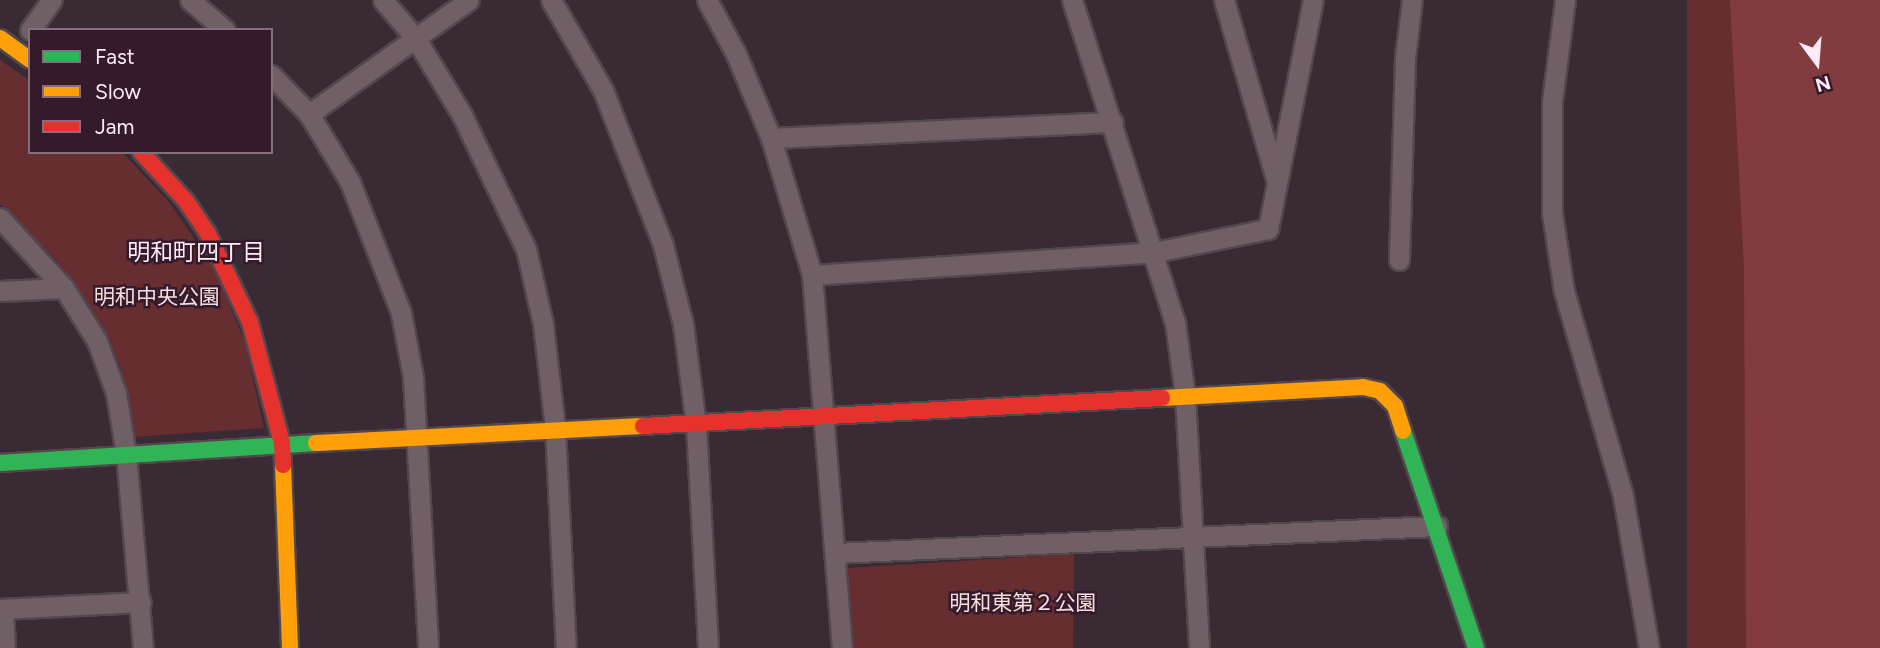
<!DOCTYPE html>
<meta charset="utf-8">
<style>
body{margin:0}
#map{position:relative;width:1880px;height:648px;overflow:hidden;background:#392a34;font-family:Figtree,"Noto Sans JP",sans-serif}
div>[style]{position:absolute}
.green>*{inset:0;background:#672e31;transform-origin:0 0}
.forest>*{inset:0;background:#823c3f}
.roads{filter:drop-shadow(2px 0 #53474e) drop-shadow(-2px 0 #53474e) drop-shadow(0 2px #53474e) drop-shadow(0 -2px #53474e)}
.street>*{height:19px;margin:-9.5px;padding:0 9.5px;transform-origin:9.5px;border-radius:9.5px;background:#715f66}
.fast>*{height:16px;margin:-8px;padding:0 8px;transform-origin:8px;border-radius:8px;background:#30b455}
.slow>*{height:16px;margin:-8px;padding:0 8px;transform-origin:8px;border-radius:8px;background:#ff9f0a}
.jam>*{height:16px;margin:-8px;padding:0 8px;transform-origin:8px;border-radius:8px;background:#e5322d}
span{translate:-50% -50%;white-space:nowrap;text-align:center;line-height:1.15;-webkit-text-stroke:5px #351a2c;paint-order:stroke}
.park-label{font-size:21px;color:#f6dedd}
.neighbourhood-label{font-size:23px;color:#fdebf6}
.legend{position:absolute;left:28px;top:28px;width:245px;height:126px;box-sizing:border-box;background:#351a2c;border:2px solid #856e7d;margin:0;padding:9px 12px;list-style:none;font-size:21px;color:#fdebf6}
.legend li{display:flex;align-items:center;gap:14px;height:35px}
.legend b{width:35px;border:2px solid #856e7d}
.north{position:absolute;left:1782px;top:28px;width:70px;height:70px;-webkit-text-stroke:5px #351a2c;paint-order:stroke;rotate:164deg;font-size:19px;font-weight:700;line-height:28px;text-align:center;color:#fdebf6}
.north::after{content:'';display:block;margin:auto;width:24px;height:32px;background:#fdebf6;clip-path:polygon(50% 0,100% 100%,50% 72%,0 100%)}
</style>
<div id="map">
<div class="green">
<i style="left:1687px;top:0;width:193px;height:648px"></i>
<i style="clip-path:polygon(0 60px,30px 81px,30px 152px,122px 152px,169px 202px,213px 266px,245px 342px,264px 428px,133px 437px,120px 365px,91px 308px,56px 260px,0 204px)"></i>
<i style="clip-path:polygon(1074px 554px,1073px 648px,854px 648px,847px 568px)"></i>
</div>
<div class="forest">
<i style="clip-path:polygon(1730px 0,1880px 0,1880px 648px,1746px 648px,1744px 269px)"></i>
</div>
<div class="roads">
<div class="street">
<i style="left:190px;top:0;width:46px;rotate:40.6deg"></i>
<i style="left:383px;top:0;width:51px;rotate:49.8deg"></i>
<i style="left:416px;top:39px;width:89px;rotate:58.8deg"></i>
<i style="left:462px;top:115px;width:148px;rotate:64.5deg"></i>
<i style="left:526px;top:249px;width:77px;rotate:77.2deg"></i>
<i style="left:543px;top:324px;width:104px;rotate:83.4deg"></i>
<i style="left:555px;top:427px;width:221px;rotate:87.2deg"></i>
<i style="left:551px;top:0;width:104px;rotate:60deg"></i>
<i style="left:603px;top:90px;width:166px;rotate:68.8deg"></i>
<i style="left:663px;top:245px;width:81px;rotate:75.8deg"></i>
<i style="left:683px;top:324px;width:102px;rotate:82.7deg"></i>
<i style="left:696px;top:425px;width:223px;rotate:86.9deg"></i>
<i style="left:707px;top:0;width:61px;rotate:61.8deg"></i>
<i style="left:736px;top:54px;width:91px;rotate:67.4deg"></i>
<i style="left:771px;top:138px;width:143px;rotate:73.3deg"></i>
<i style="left:812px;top:275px;width:374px;rotate:85.4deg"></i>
<i style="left:1072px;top:0;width:338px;rotate:72.3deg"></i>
<i style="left:1175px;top:322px;width:75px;rotate:82.3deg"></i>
<i style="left:1185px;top:396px;width:252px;rotate:86.8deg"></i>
<i style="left:1224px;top:0;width:186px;rotate:73.8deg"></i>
<i style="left:1565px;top:0;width:103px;rotate:97.3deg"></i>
<i style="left:1552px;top:102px;width:111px;rotate:90deg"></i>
<i style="left:1552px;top:213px;width:79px;rotate:81.3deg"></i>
<i style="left:1564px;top:291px;width:213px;rotate:73.9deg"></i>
<i style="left:1623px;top:496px;width:154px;rotate:80.3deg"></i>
<i style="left:30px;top:30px;width:37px;rotate:-54deg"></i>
<i style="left:271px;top:75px;width:54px;rotate:45.7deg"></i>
<i style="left:309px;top:114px;width:79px;rotate:58.9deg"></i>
<i style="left:350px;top:182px;width:141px;rotate:68.7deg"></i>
<i style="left:401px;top:313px;width:65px;rotate:79.4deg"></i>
<i style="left:413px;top:377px;width:271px;rotate:86.8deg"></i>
<i style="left:309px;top:114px;width:196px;rotate:-35.5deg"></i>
<i style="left:771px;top:138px;width:342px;rotate:-2.7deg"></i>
<i style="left:0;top:218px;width:95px;rotate:47.6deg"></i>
<i style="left:64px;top:288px;width:62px;rotate:58.1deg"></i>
<i style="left:97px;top:341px;width:55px;rotate:69.9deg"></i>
<i style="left:116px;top:393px;width:62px;rotate:80.7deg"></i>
<i style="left:126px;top:454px;width:195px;rotate:85deg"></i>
<i style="left:1399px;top:260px;width:203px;rotate:-88.3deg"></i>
<i style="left:1405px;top:57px;width:57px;rotate:-83deg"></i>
<i style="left:812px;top:275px;width:344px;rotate:-3.8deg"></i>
<i style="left:1155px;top:252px;width:115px;rotate:-11.5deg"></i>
<i style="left:1268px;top:229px;width:233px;rotate:-78.9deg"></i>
<i style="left:0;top:291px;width:64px;rotate:-2.7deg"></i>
<i style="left:835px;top:553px;width:603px;rotate:-2.57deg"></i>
<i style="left:0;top:609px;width:141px;rotate:-2.8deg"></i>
<i style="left:3px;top:609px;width:39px;rotate:87deg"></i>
</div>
<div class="fast">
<i style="left:1403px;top:431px;width:229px;rotate:71.4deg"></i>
<i style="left:0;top:463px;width:317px;rotate:-3.6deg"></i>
</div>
<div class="slow">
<i style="left:0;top:38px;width:37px;rotate:36deg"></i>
<i style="left:1162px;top:398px;width:201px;rotate:-3.1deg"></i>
<i style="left:1363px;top:387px;width:17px;rotate:13deg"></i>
<i style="left:1380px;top:391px;width:21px;rotate:45deg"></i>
<i style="left:1395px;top:406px;width:26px;rotate:72deg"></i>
<i style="left:316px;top:443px;width:327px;rotate:-3deg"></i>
<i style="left:283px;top:465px;width:183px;rotate:87.8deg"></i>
</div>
<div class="jam">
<i style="left:141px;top:152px;width:67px;rotate:47.4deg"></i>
<i style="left:186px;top:201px;width:40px;rotate:56deg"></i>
<i style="left:208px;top:234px;width:98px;rotate:64.5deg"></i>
<i style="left:250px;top:322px;width:125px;rotate:75.2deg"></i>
<i style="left:282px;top:443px;width:22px;rotate:87deg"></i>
<i style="left:643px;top:426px;width:520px;rotate:-3.09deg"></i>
</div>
</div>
<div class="park-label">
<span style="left:157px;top:297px">明和中央公園</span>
<span style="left:1023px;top:603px">明和東第２公園</span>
</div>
<div class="neighbourhood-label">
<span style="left:196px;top:252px">明和町四丁目</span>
</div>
<ul class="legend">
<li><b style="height:9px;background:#30b455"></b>Fast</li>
<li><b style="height:9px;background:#ff9f0a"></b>Slow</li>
<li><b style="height:9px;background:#e5322d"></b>Jam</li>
</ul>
<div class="north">N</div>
</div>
